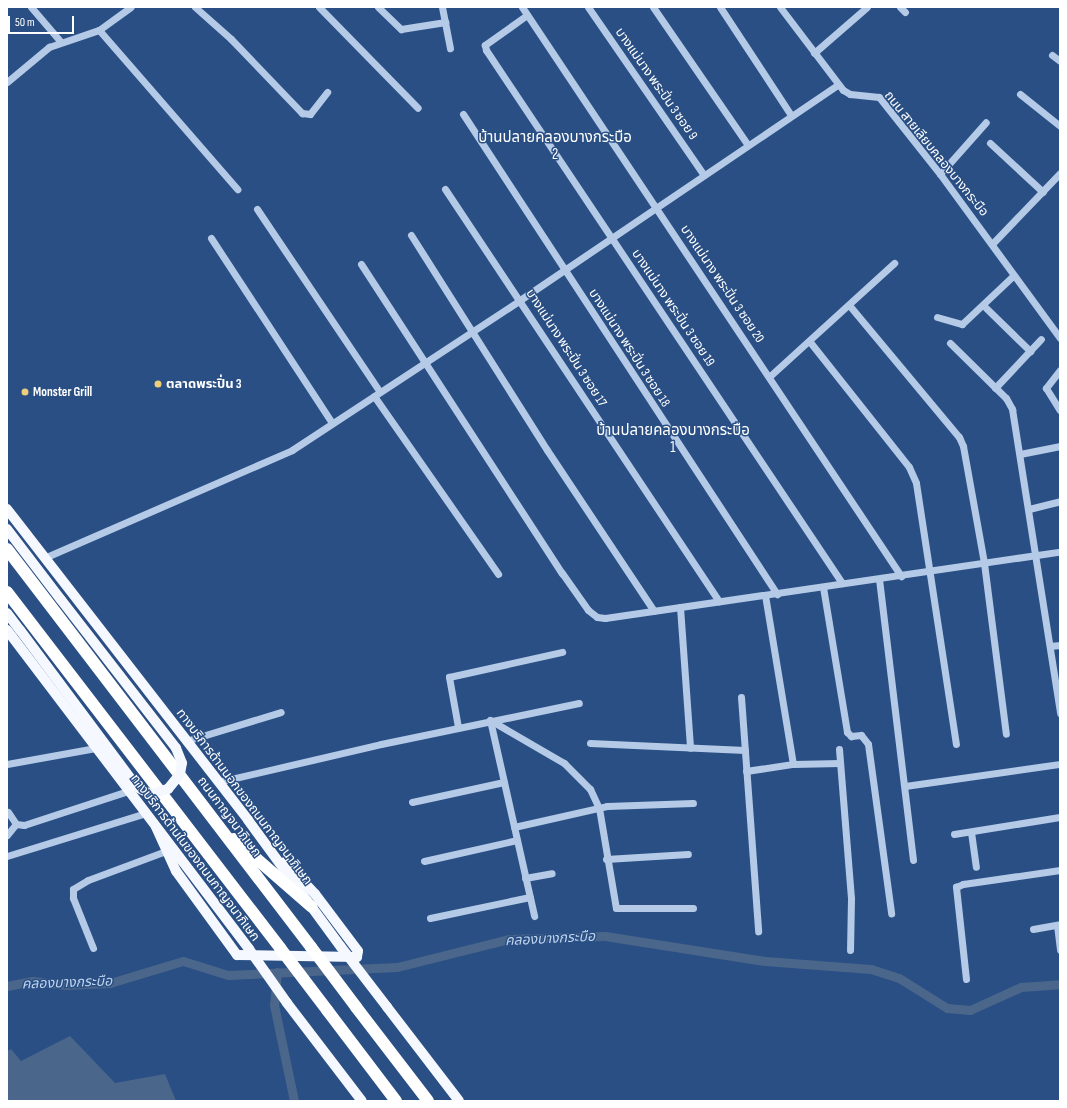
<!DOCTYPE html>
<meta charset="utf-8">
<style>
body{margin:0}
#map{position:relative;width:1067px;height:1108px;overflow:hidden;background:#2a4f84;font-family:"Sofia Sans Condensed","Noto Sans Thai",sans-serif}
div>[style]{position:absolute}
.water>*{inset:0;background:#4b668b}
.canal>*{height:9px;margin:-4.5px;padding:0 4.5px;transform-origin:4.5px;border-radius:4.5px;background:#4b668b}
.minor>*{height:7px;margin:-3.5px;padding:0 3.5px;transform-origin:3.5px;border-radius:3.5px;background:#b4cae7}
.major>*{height:10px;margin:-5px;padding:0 5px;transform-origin:5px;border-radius:5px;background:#f5f8fe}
.highway>*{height:12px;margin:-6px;padding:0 6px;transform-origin:6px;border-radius:6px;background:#fff}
.major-bridge>*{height:10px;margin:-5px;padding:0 5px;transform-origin:5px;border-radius:5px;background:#f5f8fe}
.highway-bridge>*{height:12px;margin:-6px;padding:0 6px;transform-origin:6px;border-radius:6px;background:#fff}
.dots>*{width:11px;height:11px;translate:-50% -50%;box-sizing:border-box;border:2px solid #2a4f84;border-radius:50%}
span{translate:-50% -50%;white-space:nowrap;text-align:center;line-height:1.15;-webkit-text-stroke:3px #2a4f84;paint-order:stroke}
.street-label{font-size:13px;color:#fff}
.poi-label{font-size:13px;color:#fff;font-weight:700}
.left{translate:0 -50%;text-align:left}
.water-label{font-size:14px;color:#bfd4ee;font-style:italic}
.quarter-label{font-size:15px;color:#fff}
.frame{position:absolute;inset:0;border:8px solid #fff;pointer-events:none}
.scale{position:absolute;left:8px;top:16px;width:66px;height:18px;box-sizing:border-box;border:2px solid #fff;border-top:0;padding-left:5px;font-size:12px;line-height:14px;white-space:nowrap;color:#fff;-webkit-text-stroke:3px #2a4f84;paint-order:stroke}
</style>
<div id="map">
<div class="water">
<i style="clip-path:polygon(70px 1036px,115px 1083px,165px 1074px,176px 1101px,7px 1101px,7px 1051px,11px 1049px,21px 1061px)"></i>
</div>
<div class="canal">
<i style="left:277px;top:972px;width:33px;rotate:95deg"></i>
<i style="left:274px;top:1005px;width:98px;rotate:78.2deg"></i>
<i style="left:7px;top:986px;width:26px;rotate:-11deg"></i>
<i style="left:33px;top:981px;width:33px;rotate:7deg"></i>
<i style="left:66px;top:985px;width:44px;rotate:-2.6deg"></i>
<i style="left:110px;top:983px;width:76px;rotate:-16.8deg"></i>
<i style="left:183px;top:961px;width:47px;rotate:17.3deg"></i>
<i style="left:228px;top:975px;width:169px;rotate:-2.7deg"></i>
<i style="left:397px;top:967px;width:115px;rotate:-14deg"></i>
<i style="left:509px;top:939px;width:96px;rotate:-1.8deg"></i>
<i style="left:605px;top:936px;width:162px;rotate:8.9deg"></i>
<i style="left:765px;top:961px;width:106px;rotate:4.3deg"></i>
<i style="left:871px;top:969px;width:29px;rotate:18deg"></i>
<i style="left:899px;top:978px;width:57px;rotate:32deg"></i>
<i style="left:947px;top:1008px;width:23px;rotate:5deg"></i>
<i style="left:970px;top:1010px;width:56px;rotate:-24.3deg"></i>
<i style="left:1021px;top:987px;width:39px;rotate:-4deg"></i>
</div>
<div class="minor">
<i style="left:31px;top:7px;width:46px;rotate:49.4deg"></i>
<i style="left:195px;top:7px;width:48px;rotate:41.6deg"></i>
<i style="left:231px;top:39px;width:103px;rotate:46.2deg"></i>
<i style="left:302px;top:113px;width:8px;rotate:7deg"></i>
<i style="left:310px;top:114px;width:28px;rotate:-52deg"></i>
<i style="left:319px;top:7px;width:141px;rotate:45.6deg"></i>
<i style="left:378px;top:7px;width:32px;rotate:44deg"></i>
<i style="left:401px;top:29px;width:45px;rotate:-9deg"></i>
<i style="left:442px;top:7px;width:42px;rotate:79deg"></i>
<i style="left:522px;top:7px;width:684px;rotate:56.33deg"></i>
<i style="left:588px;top:7px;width:204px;rotate:55.4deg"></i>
<i style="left:653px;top:7px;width:166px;rotate:55.5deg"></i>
<i style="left:720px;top:7px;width:129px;rotate:56.7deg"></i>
<i style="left:780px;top:7px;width:104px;rotate:52.8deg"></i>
<i style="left:843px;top:90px;width:8px;rotate:30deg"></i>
<i style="left:850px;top:94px;width:29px;rotate:6deg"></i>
<i style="left:879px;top:97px;width:98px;rotate:51.6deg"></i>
<i style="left:940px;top:174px;width:203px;rotate:53.8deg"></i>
<i style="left:900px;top:7px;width:7px;rotate:45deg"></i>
<i style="left:527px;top:15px;width:52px;rotate:144.5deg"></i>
<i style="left:485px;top:45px;width:5px;rotate:79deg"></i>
<i style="left:486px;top:50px;width:641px;rotate:56.26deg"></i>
<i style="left:99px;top:30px;width:211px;rotate:49deg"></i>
<i style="left:814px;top:53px;width:70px;rotate:-41deg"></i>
<i style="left:1052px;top:55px;width:10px;rotate:37deg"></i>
<i style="left:7px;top:82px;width:55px;rotate:-39.8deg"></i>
<i style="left:49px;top:47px;width:53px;rotate:-18.8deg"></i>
<i style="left:99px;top:30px;width:39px;rotate:-36deg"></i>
<i style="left:1020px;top:94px;width:51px;rotate:38.7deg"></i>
<i style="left:463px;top:114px;width:574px;rotate:56.81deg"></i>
<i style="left:990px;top:143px;width:72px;rotate:42.8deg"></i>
<i style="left:940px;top:174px;width:69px;rotate:-48.5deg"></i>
<i style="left:445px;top:189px;width:495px;rotate:56.4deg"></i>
<i style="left:257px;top:209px;width:220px;rotate:56.1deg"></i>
<i style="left:411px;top:235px;width:254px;rotate:57.7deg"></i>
<i style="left:547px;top:450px;width:193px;rotate:56.4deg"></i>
<i style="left:211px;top:238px;width:221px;rotate:56.8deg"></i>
<i style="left:992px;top:244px;width:98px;rotate:-46.2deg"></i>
<i style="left:361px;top:264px;width:369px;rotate:57deg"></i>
<i style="left:562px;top:573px;width:45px;rotate:54.9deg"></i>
<i style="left:588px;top:610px;width:11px;rotate:38deg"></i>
<i style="left:597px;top:617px;width:8px;rotate:7deg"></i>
<i style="left:605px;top:618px;width:460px;rotate:-8.3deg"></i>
<i style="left:849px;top:305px;width:172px;rotate:50.2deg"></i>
<i style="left:959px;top:437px;width:10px;rotate:66deg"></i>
<i style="left:963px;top:446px;width:119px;rotate:79.8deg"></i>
<i style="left:984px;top:563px;width:172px;rotate:82.7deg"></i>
<i style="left:986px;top:308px;width:62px;rotate:44.3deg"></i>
<i style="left:937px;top:317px;width:26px;rotate:16deg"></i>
<i style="left:962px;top:324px;width:71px;rotate:-43.3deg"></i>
<i style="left:810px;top:342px;width:159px;rotate:51.6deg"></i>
<i style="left:909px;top:467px;width:17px;rotate:66deg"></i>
<i style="left:916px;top:483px;width:264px;rotate:81.3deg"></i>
<i style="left:950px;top:343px;width:78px;rotate:44.5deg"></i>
<i style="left:1006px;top:398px;width:13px;rotate:61deg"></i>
<i style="left:1012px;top:409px;width:308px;rotate:81deg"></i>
<i style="left:1060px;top:370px;width:23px;rotate:128deg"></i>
<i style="left:1046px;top:388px;width:26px;rotate:58deg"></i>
<i style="left:770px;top:376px;width:168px;rotate:-42.3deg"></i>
<i style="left:995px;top:388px;width:67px;rotate:-46.8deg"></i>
<i style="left:374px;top:396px;width:217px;rotate:55.1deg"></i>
<i style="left:1020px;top:454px;width:41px;rotate:-11.3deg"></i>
<i style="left:1029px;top:509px;width:32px;rotate:-14deg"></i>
<i style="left:44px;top:558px;width:270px;rotate:-23.5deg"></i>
<i style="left:292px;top:450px;width:273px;rotate:-33.3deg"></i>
<i style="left:520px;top:300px;width:384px;rotate:-34.1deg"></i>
<i style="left:879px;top:579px;width:283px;rotate:83.1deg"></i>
<i style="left:823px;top:587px;width:147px;rotate:80.6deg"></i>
<i style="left:847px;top:732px;width:6px;rotate:45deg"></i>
<i style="left:851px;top:736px;width:10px;rotate:-6deg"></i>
<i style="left:861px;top:735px;width:11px;rotate:52deg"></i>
<i style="left:868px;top:744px;width:171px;rotate:82.2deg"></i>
<i style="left:765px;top:595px;width:171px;rotate:80.6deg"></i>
<i style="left:680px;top:607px;width:141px;rotate:85.9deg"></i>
<i style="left:1050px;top:646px;width:10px;rotate:-6deg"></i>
<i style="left:741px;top:697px;width:235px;rotate:85.8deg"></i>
<i style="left:490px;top:720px;width:86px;rotate:30.2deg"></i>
<i style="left:564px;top:763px;width:37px;rotate:45deg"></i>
<i style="left:590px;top:789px;width:21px;rotate:65deg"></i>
<i style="left:599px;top:808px;width:101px;rotate:80.4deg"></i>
<i style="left:616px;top:908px;width:77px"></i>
<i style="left:490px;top:720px;width:201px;rotate:77.3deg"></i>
<i style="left:458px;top:727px;width:51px;rotate:-100.2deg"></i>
<i style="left:449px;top:677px;width:116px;rotate:-12.5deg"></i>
<i style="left:186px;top:741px;width:99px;rotate:-17deg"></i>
<i style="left:590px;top:743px;width:155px;rotate:2.6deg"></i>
<i style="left:839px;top:749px;width:150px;rotate:85.4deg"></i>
<i style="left:851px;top:899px;width:51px;rotate:91.1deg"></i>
<i style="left:7px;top:764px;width:90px;rotate:-10.2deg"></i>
<i style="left:746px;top:771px;width:48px;rotate:-8.5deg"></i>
<i style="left:793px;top:764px;width:47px;rotate:-1.2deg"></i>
<i style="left:218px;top:782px;width:167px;rotate:-13.1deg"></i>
<i style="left:381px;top:744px;width:202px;rotate:-11.7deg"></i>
<i style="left:905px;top:786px;width:157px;rotate:-8.1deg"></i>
<i style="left:412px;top:802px;width:94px;rotate:-12.3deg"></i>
<i style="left:8px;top:812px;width:14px;rotate:56deg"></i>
<i style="left:16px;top:824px;width:8px;rotate:7deg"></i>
<i style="left:24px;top:825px;width:109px;rotate:-18.1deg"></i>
<i style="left:514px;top:827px;width:95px;rotate:-12.7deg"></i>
<i style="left:607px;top:806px;width:86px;rotate:-2deg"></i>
<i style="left:971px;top:832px;width:35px;rotate:82deg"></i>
<i style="left:954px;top:834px;width:107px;rotate:-9.1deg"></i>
<i style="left:7px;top:835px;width:14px;rotate:-51deg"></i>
<i style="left:7px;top:856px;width:145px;rotate:-17.2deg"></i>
<i style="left:606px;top:859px;width:82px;rotate:-3.5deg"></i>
<i style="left:424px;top:861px;width:95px;rotate:-12.7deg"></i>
<i style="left:525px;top:878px;width:27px;rotate:-10deg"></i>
<i style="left:430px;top:918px;width:102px;rotate:-11.9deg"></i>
<i style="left:1057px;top:925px;width:25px;rotate:83deg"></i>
<i style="left:1033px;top:929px;width:27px;rotate:-10deg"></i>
<i style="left:93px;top:948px;width:54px;rotate:-111.8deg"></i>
<i style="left:73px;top:898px;width:9px;rotate:-90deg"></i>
<i style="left:73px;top:889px;width:17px;rotate:-31deg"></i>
<i style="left:88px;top:880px;width:83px;rotate:-20.4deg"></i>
<i style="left:966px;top:979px;width:93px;rotate:-96.2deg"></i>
<i style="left:956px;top:887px;width:8px;rotate:-23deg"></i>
<i style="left:963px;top:884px;width:98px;rotate:-8.2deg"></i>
</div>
<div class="major">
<i style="left:7px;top:509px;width:393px;rotate:52.2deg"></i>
<i style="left:248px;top:820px;width:157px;rotate:53.8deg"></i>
<i style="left:7px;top:529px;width:89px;rotate:52.7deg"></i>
<i style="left:7px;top:613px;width:21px;rotate:53deg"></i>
<i style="left:7px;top:630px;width:400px;rotate:52.8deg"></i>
<i style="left:156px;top:827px;width:48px;rotate:65.6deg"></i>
<i style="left:176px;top:871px;width:104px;rotate:54deg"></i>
<i style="left:237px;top:955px;width:120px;rotate:1deg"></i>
<i style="left:357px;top:957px;width:6px;rotate:-81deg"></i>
<i style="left:358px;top:951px;width:71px;rotate:-127deg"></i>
<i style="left:315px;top:894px;width:44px;rotate:-133.2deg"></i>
<i style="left:287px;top:1003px;width:123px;rotate:52.6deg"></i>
<i style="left:387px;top:1007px;width:118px;rotate:52.5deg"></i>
</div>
<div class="highway">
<i style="left:7px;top:549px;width:501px;rotate:52.63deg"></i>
<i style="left:7px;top:592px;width:449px;rotate:52.5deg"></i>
<i style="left:234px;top:839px;width:103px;rotate:41.1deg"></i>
<i style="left:356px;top:1007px;width:118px;rotate:52.5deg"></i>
<i style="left:327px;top:1010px;width:114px;rotate:52.8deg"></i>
</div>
<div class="major-bridge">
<i style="left:20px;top:630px;width:196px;rotate:53.3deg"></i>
<i style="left:137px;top:787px;width:15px;rotate:28deg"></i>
<i style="left:150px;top:794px;width:19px;rotate:-16deg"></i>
<i style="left:168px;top:789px;width:19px;rotate:-51deg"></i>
<i style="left:180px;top:774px;width:11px;rotate:-80deg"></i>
<i style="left:182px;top:763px;width:16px;rotate:-112deg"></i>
<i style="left:176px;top:748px;width:187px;rotate:-127.8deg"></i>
<i style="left:341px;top:947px;width:76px;rotate:52.5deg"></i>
<i style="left:249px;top:949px;width:66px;rotate:54.9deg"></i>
</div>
<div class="highway-bridge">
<i style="left:311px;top:947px;width:75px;rotate:53.1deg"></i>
<i style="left:280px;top:948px;width:78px;rotate:52.8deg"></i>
</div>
<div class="dots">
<i style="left:158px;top:384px;background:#edcf7b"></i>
<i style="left:25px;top:392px;background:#edcf7b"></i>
</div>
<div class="street-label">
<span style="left:656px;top:84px;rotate:55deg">บางแม่นาง พระปิ่น 3 ซอย 9</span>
<span style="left:936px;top:154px;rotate:51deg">ถนน สายเลียบคลองบางกระบือ</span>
<span style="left:722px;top:284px;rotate:56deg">บางแม่นาง พระปิ่น 3 ซอย 20</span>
<span style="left:673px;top:308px;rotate:56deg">บางแม่นาง พระปิ่น 3 ซอย 19</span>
<span style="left:566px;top:348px;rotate:57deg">บางแม่นาง พระปิ่น 3 ซอย 17</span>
<span style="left:629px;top:348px;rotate:57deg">บางแม่นาง พระปิ่น 3 ซอย 18</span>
<span style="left:244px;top:797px;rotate:53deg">ทางบริการด้านนอกของถนนกาญจนาภิเษก</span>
<span style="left:229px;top:817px;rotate:53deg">ถนนกาญจนาภิเษก</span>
<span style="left:195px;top:858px;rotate:53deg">ทางบริการด้านในของถนนกาญจนาภิเษก</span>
</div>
<div class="poi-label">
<span class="left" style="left:166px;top:384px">ตลาดพระปิ่น 3</span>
<span class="left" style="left:33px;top:392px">Monster Grill</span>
</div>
<div class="water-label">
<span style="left:550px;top:939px;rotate:-3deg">คลองบางกระบือ</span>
<span style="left:67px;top:983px;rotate:-2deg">คลองบางกระบือ</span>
</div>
<div class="quarter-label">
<span style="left:555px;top:146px">บ้านปลายคลองบางกระบือ<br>2</span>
<span style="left:673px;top:439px">บ้านปลายคลองบางกระบือ<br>1</span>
</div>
<div class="frame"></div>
<div class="scale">50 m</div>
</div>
